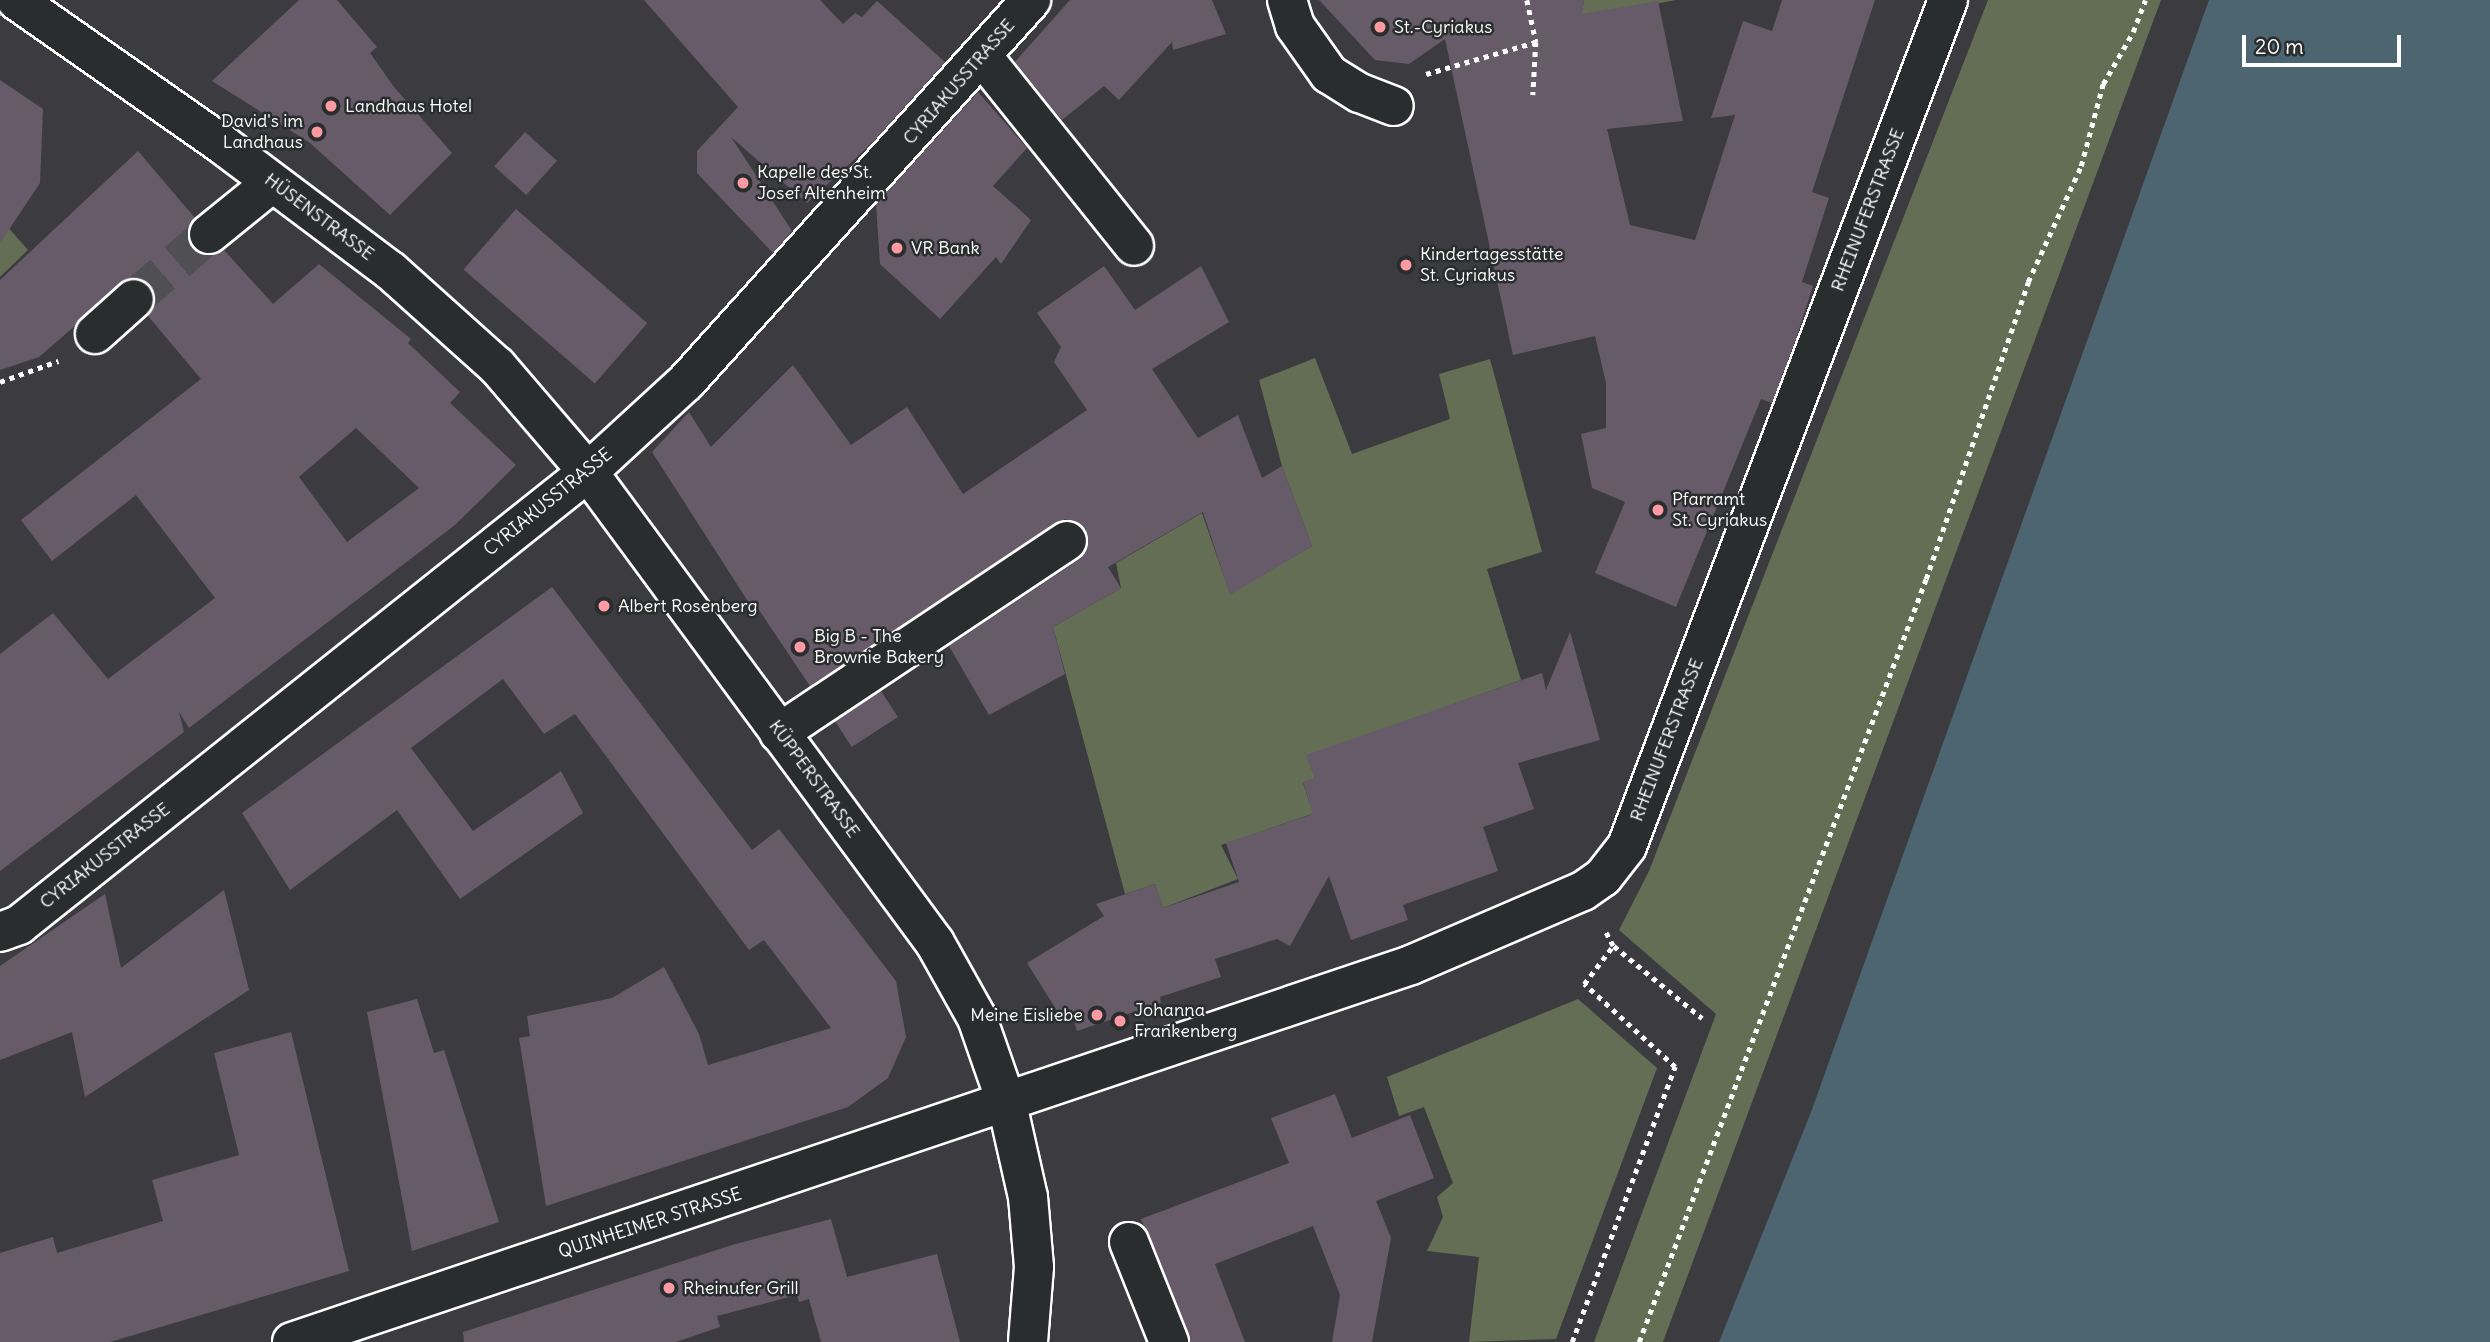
<!DOCTYPE html>
<meta charset="utf-8">
<style>
body{margin:0}
#map{position:relative;width:2490px;height:1342px;overflow:hidden;background:#3c3b40;font-family:Delius,sans-serif}
div>[style]{position:absolute}
.green>*{inset:0;background:#636e54}
.water>*{inset:0;background:#4c6571}
.building>*{inset:0;background:#675b6a;transform-origin:0 0}
.minor-tunnel>*{height:38px;margin-top:-19px;transform-origin:0;background:repeating-linear-gradient(90deg,#504f53 0 38px,transparent 0 57px)}
.path>*{height:4.5px;margin-top:-2.25px;transform-origin:0;background:repeating-linear-gradient(90deg,#fff 0 5px,transparent 0 10px)}
.roads{filter:drop-shadow(2px 0 #fff) drop-shadow(-2px 0 #fff) drop-shadow(0 2px #fff) drop-shadow(0 -2px #fff)}
.minor>*{height:38px;margin:-19px;padding:0 19px;transform-origin:19px;border-radius:19px;background:#2a2d2e}
.dots>*{width:19px;height:19px;translate:-50% -50%;box-sizing:border-box;border:4px solid #2a2d2e;border-radius:50%}
span{translate:-50% -50%;white-space:nowrap;text-align:center;line-height:1.15;-webkit-text-stroke:5px #2a2d2e;paint-order:stroke}
.poi-label{font-size:18px;color:#fff}
.left{translate:0 -50%;text-align:left}
.right{translate:-100% -50%;text-align:right}
.street-label{font-size:18px;color:#fff}
.scale{position:absolute;left:2242px;top:35px;width:159px;height:32px;box-sizing:border-box;border:4px solid #fff;border-top:0;padding-left:9px;font-size:21px;line-height:24px;white-space:nowrap;color:#fff;-webkit-text-stroke:5px #2a2d2e;paint-order:stroke}
</style>
<div id="map">
<div class="green">
<i style="clip-path:polygon(1584px 0,1676px 0,1581px 18px)"></i>
<i style="clip-path:polygon(1988px 0,2161px 0,1663px 1342px,1594px 1342px,1716px 1014px,1619px 930px,1649px 871px)"></i>
<i style="clip-path:polygon(0 218px,28px 250px,0 277px)"></i>
<i style="clip-path:polygon(1315px 358px,1352px 454px,1450px 419px,1439px 374px,1490px 359px,1542px 552px,1487px 569px,1521px 680px,1307px 756px,1315px 778px,1303px 783px,1310px 804px,1321px 811px,1221px 845px,1238px 879px,1163px 908px,1155px 884px,1125px 894px,1053px 627px,1121px 588px,1116px 563px,1202px 513px,1230px 594px,1312px 546px,1282px 466px,1259px 380px)"></i>
<i style="clip-path:polygon(1578px 999px,1657px 1068px,1556px 1339px,1469px 1342px,1479px 1257px,1427px 1251px,1443px 1217px,1437px 1197px,1453px 1183px,1424px 1107px,1399px 1116px,1387px 1077px)"></i>
</div>
<div class="water">
<i style="clip-path:polygon(2209px 0,2490px 0,2490px 1342px,1719px 1342px,1811px 1112px)"></i>
</div>
<div class="building">
<i style="clip-path:polygon(299px 0,337px 0,377px 47px,370px 53px,394px 87px,452px 153px,390px 215px,310px 143px,212px 81px)"></i>
<i style="clip-path:polygon(644px 0,820px 0,843px 24px,855px 13px,862px 17px,877px 1px,945px 62px,872px 143px,807px 203px,731px 137px,792px 231px,773px 253px,697px 173px,697px 151px,738px 107px)"></i>
<i style="clip-path:polygon(1070px 0,1212px 0,1226px 34px,1173px 50px,1172px 42px,1119px 100px,1104px 86px,1062px 120px,1015px 62px)"></i>
<i style="clip-path:polygon(1319px 0,1584px 0,1582px 14px,1658px 1px,1683px 121px,1607px 129px,1630px 225px,1695px 240px,1735px 115px,1711px 118px,1743px 21px,1772px 31px,1782px 0,1875px 0,1812px 192px,1829px 198px,1802px 282px,1813px 286px,1797px 336px,1772px 403px,1761px 399px,1676px 607px,1595px 573px,1625px 502px,1592px 488px,1581px 434px,1606px 428px,1606px 383px,1595px 336px,1513px 355px,1445px 39px,1409px 64px,1375px 60px)"></i>
<i style="clip-path:polygon(0 80px,43px 109px,40px 183px,0 243px)"></i>
<i style="clip-path:polygon(978px 92px,1027px 148px,993px 186px,1031px 220px,1001px 264px,996px 257px,940px 319px,880px 264px,876px 204px)"></i>
<i style="left:525px;top:132px;width:43px;height:46px;rotate:42deg"></i>
<i style="clip-path:polygon(evenodd,138px 151px,195px 218px,187px 237px,192px 248px,212px 256px,224px 250px,273px 304px,319px 264px,411px 339px,408px 343px,460px 392px,450px 403px,516px 465px,455px 525px,189px 728px,179px 712px,184px 732px,0 871px,0 654px,53px 613px,108px 679px,215px 598px,136px 495px,52px 561px,21px 520px,201px 379px,148px 316px,155px 305px,151px 285px,130px 278px,39px 357px,0 370px,0 280px,138px 151px,356px 428px,419px 488px,347px 542px,299px 477px,356px 428px)"></i>
<i style="left:516px;top:209px;width:174px;height:80px;rotate:41deg"></i>
<i style="clip-path:polygon(1104px 266px,1135px 310px,1201px 266px,1229px 322px,1152px 369px,1198px 438px,1238px 415px,1262px 478px,1282px 466px,1312px 546px,1230px 595px,1203px 512px,1108px 567px,1121px 588px,1053px 627px,1065px 674px,989px 715px,949px 646px,1080px 559px,1087px 550px,1086px 529px,1065px 519px,810px 686px,753px 601px,749px 603px,652px 452px,689px 412px,711px 447px,793px 365px,851px 445px,907px 407px,963px 494px,1087px 410px,1054px 362px,1061px 347px,1037px 313px)"></i>
<i style="clip-path:polygon(552px 587px,752px 850px,779px 829px,896px 981px,906px 1037px,888px 1078px,848px 1107px,546px 1206px,519px 1038px,530px 1036px,527px 1016px,612px 998px,664px 967px,699px 1034px,708px 1065px,831px 1028px,764px 940px,749px 950px,575px 714px,544px 734px,503px 679px,411px 748px,473px 831px,561px 771px,583px 813px,460px 899px,397px 810px,290px 890px,242px 813px)"></i>
<i style="clip-path:polygon(1570px 632px,1600px 740px,1518px 763px,1534px 809px,1483px 827px,1498px 871px,1403px 905px,1408px 920px,1351px 940px,1329px 876px,1290px 946px,1277px 939px,1215px 959px,1221px 977px,1160px 997px,1161px 1003px,1077px 1031px,1071px 1010px,1059px 1014px,1027px 963px,1104px 916px,1096px 904px,1155px 884px,1163px 908px,1239px 882px,1226px 843px,1313px 814px,1303px 782px,1315px 778px,1306px 755px,1542px 673px,1546px 690px)"></i>
<i style="left:881px;top:691px;width:31px;height:55px;rotate:57deg"></i>
<i style="clip-path:polygon(224px 890px,249px 990px,85px 1097px,72px 1032px,0 1060px,0 966px,105px 894px,121px 968px)"></i>
<i style="clip-path:polygon(417px 999px,434px 1053px,444px 1050px,499px 1222px,412px 1251px,367px 1012px)"></i>
<i style="clip-path:polygon(291px 1032px,349px 1271px,110px 1342px,0 1342px,0 1253px,53px 1237px,57px 1253px,163px 1221px,152px 1180px,239px 1155px,214px 1053px)"></i>
<i style="clip-path:polygon(1335px 1094px,1352px 1138px,1410px 1115px,1434px 1178px,1376px 1201px,1391px 1238px,1372px 1342px,1332px 1342px,1340px 1295px,1313px 1226px,1215px 1264px,1245px 1342px,1190px 1342px,1141px 1219px,1289px 1163px,1271px 1118px)"></i>
<i style="clip-path:polygon(831px 1219px,847px 1277px,937px 1254px,960px 1342px,821px 1342px,809px 1299px,799px 1302px,797px 1295px,717px 1316px,720px 1327px,676px 1342px,464px 1342px,463px 1332px,732px 1245px)"></i>
</div>
<div class="minor-tunnel">
<i style="left:134px;top:299px;width:99px;rotate:-40.9deg"></i>
</div>
<div class="path">
<i style="left:1527px;top:0;width:43px;rotate:77.9deg"></i>
<i style="left:1426px;top:74px;width:115px;rotate:-16.2deg"></i>
<i style="left:1536px;top:42px;width:53px;rotate:93.2deg"></i>
<i style="left:0;top:382px;width:62px;rotate:-19.9deg"></i>
<i style="left:1614px;top:946px;width:114px;rotate:39.3deg"></i>
<i style="left:1572px;top:1342px;width:294px;rotate:-69.5deg"></i>
<i style="left:1675px;top:1067px;width:123px;rotate:-137.6deg"></i>
<i style="left:1584px;top:984px;width:48px;rotate:-52.7deg"></i>
<i style="left:1613px;top:946px;width:17px;rotate:-118deg"></i>
<i style="left:1639px;top:1342px;width:815px;rotate:-69.39deg"></i>
<i style="left:1926px;top:579px;width:314px;rotate:-71deg"></i>
<i style="left:2028px;top:282px;width:128px;rotate:-65.4deg"></i>
<i style="left:2081px;top:166px;width:85px;rotate:-75deg"></i>
<i style="left:2103px;top:84px;width:60px;rotate:-60deg"></i>
<i style="left:2133px;top:32px;width:34px;rotate:-69deg"></i>
</div>
<div class="roads">
<div class="minor">
<i style="left:16px;top:0;width:253px;rotate:35deg"></i>
<i style="left:223px;top:145px;width:210px;rotate:36.9deg"></i>
<i style="left:391px;top:271px;width:142px;rotate:41.9deg"></i>
<i style="left:497px;top:366px;width:140px;rotate:49.4deg"></i>
<i style="left:588px;top:472px;width:585px;rotate:53.62deg"></i>
<i style="left:935px;top:943px;width:86px;rotate:60.8deg"></i>
<i style="left:977px;top:1018px;width:91px;rotate:70.8deg"></i>
<i style="left:1007px;top:1104px;width:95px;rotate:77.3deg"></i>
<i style="left:1028px;top:1197px;width:70px;rotate:85.1deg"></i>
<i style="left:1034px;top:1267px;width:75px;rotate:94.6deg"></i>
<i style="left:1287px;top:0;width:27px;rotate:73deg"></i>
<i style="left:1295px;top:26px;width:59px;rotate:54.7deg"></i>
<i style="left:1329px;top:74px;width:36px;rotate:32deg"></i>
<i style="left:1360px;top:93px;width:36px;rotate:21deg"></i>
<i style="left:982px;top:56px;width:243px;rotate:51.3deg"></i>
<i style="left:209px;top:234px;width:81px;rotate:-39deg"></i>
<i style="left:95px;top:334px;width:52px;rotate:-41.9deg"></i>
<i style="left:779px;top:733px;width:346px;rotate:-33.7deg"></i>
<i style="left:0;top:932px;width:20px;rotate:-20deg"></i>
<i style="left:19px;top:925px;width:727px;rotate:-38.52deg"></i>
<i style="left:588px;top:472px;width:133px;rotate:-42.6deg"></i>
<i style="left:686px;top:382px;width:515px;rotate:-47.91deg"></i>
<i style="left:1129px;top:1242px;width:108px;rotate:68.2deg"></i>
<i style="left:292px;top:1342px;width:1181px;rotate:-18.62deg"></i>
<i style="left:1411px;top:965px;width:187px;rotate:-23.3deg"></i>
<i style="left:1583px;top:891px;width:24px;rotate:-35deg"></i>
<i style="left:1603px;top:877px;width:39px;rotate:-52deg"></i>
<i style="left:1627px;top:846px;width:905px;rotate:-69.22deg"></i>
</div>
</div>
<div class="dots">
<i style="left:1380px;top:27px;background:#ff9aa2"></i>
<i style="left:331px;top:106px;background:#ff9aa2"></i>
<i style="left:317px;top:132px;background:#ff9aa2"></i>
<i style="left:743px;top:183px;background:#ff9aa2"></i>
<i style="left:897px;top:248px;background:#ff9aa2"></i>
<i style="left:1406px;top:265px;background:#ff9aa2"></i>
<i style="left:1658px;top:510px;background:#ff9aa2"></i>
<i style="left:604px;top:606px;background:#ff9aa2"></i>
<i style="left:800px;top:647px;background:#ff9aa2"></i>
<i style="left:1097px;top:1015px;background:#ff9aa2"></i>
<i style="left:1120px;top:1021px;background:#ff9aa2"></i>
<i style="left:669px;top:1288px;background:#ff9aa2"></i>
</div>
<div class="poi-label">
<span class="left" style="left:1394px;top:27px">St.-Cyriakus</span>
<span class="left" style="left:345px;top:106px">Landhaus Hotel</span>
<span class="right" style="left:303px;top:132px">David's im<br>Landhaus</span>
<span class="left" style="left:757px;top:183px">Kapelle des St.<br>Josef Altenheim</span>
<span class="left" style="left:911px;top:248px">VR Bank</span>
<span class="left" style="left:1420px;top:265px">Kindertagesstätte<br>St. Cyriakus</span>
<span class="left" style="left:1672px;top:510px">Pfarramt<br>St. Cyriakus</span>
<span class="left" style="left:618px;top:606px">Albert Rosenberg</span>
<span class="left" style="left:814px;top:647px">Big B - The<br>Brownie Bakery</span>
<span class="left" style="left:1134px;top:1021px">Johanna<br>Frankenberg</span>
<span class="right" style="left:1083px;top:1015px">Meine Eisliebe</span>
<span class="left" style="left:683px;top:1288px">Rheinufer Grill</span>
</div>
<div class="street-label">
<span style="left:959px;top:82px;rotate:-49deg">CYRIAKUSSTRASSE</span>
<span style="left:1868px;top:210px;rotate:-69deg">RHEINUFERSTRASSE</span>
<span style="left:319px;top:217px;rotate:37deg">HÜSENSTRASSE</span>
<span style="left:548px;top:502px;rotate:-39deg">CYRIAKUSSTRASSE</span>
<span style="left:1667px;top:740px;rotate:-69deg">RHEINUFERSTRASSE</span>
<span style="left:814px;top:779px;rotate:54deg">KÜPPERSTRASSE</span>
<span style="left:105px;top:856px;rotate:-38deg">CYRIAKUSSTRASSE</span>
<span style="left:650px;top:1223px;rotate:-18deg">QUINHEIMER STRASSE</span>
</div>
<div class="scale">20 m</div>
</div>
